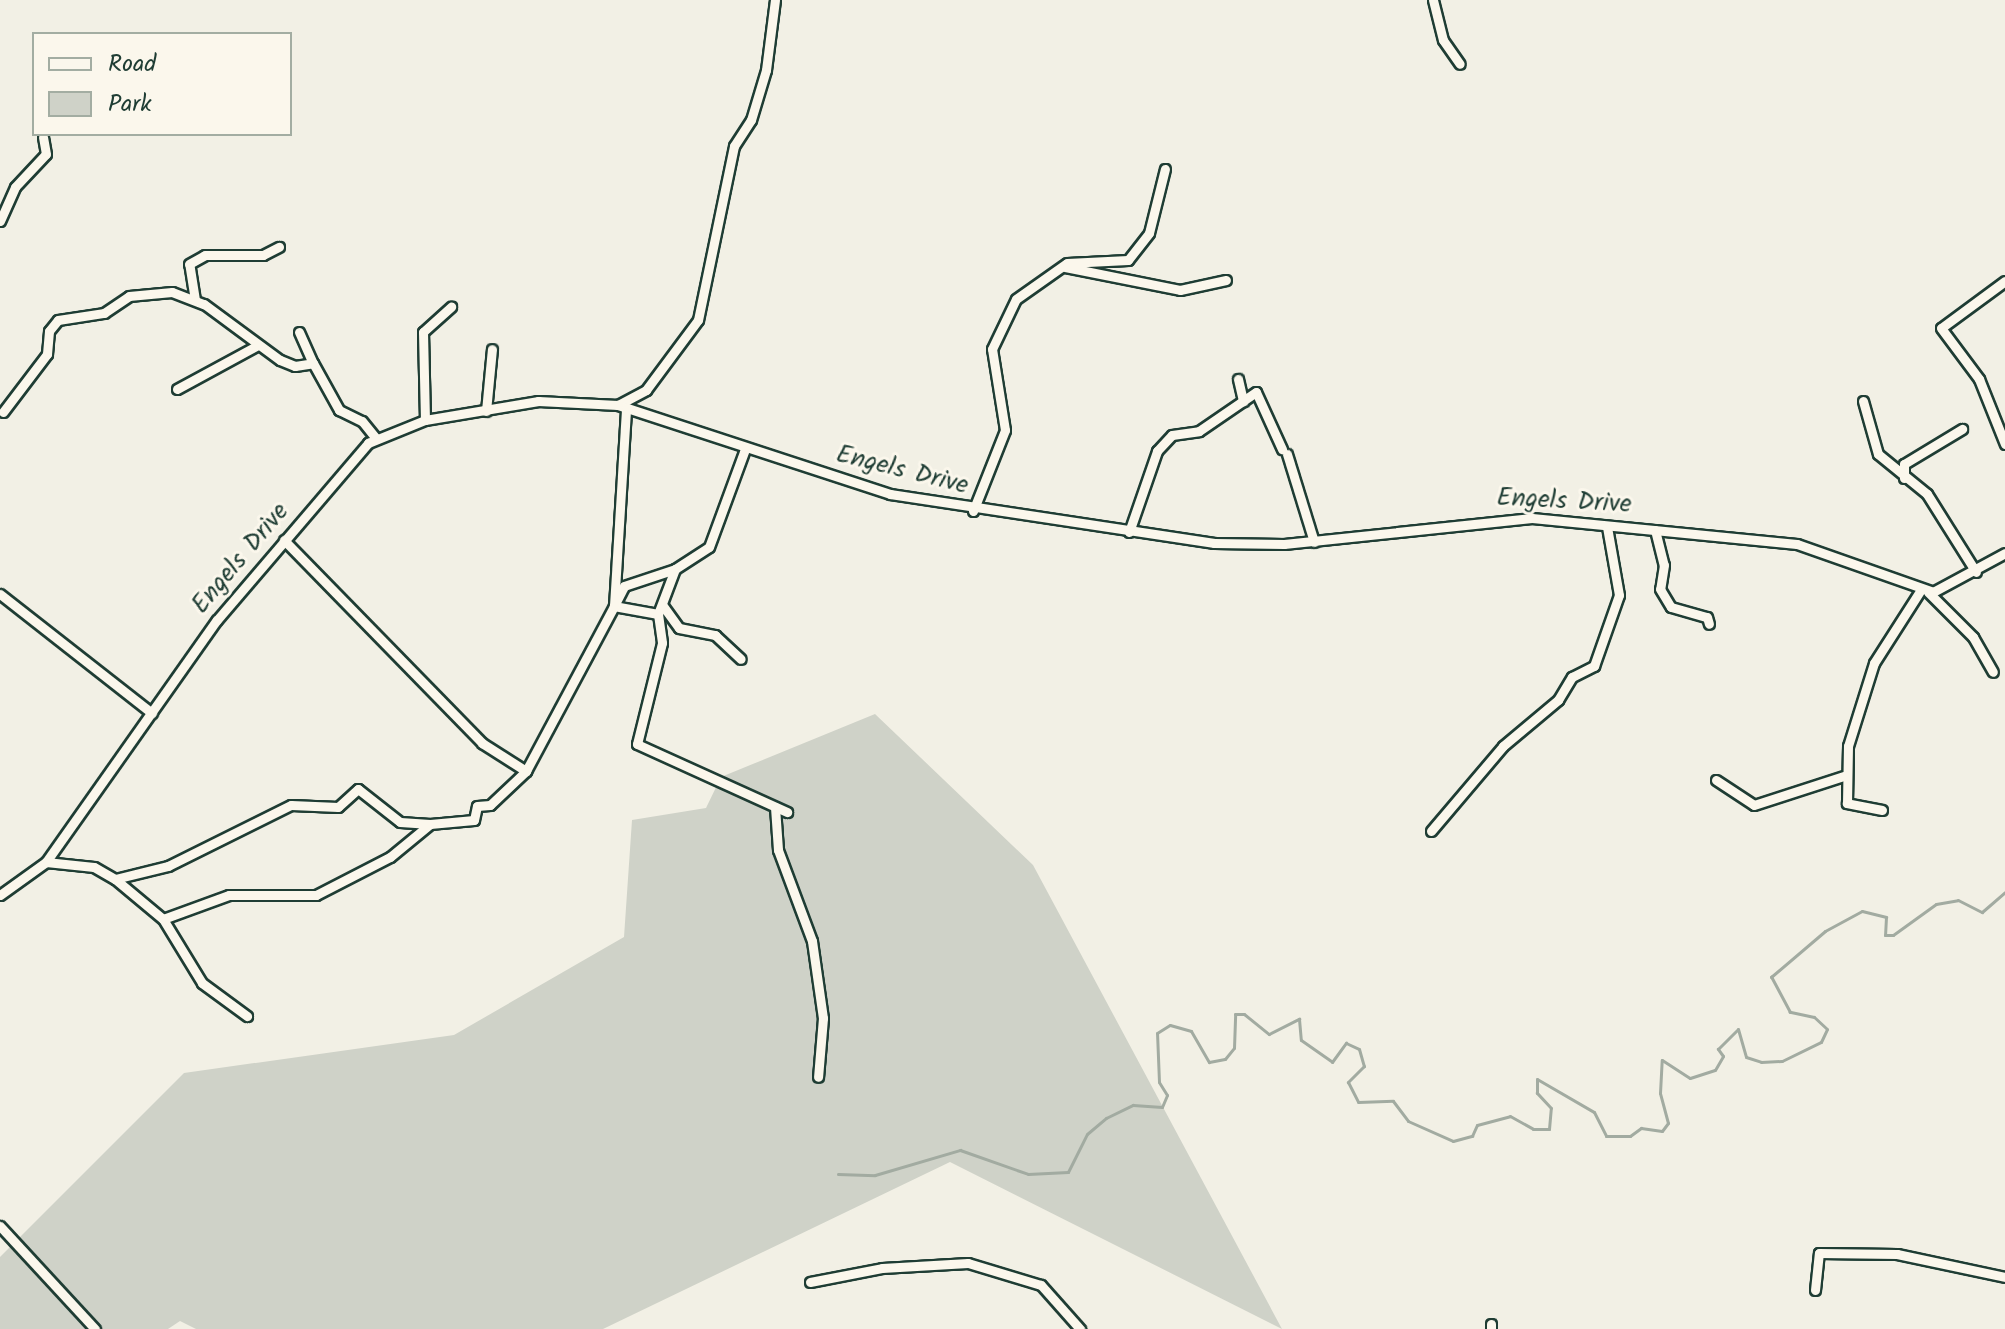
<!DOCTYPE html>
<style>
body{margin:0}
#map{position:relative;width:2005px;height:1329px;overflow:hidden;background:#f2f0e5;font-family:Kalam,sans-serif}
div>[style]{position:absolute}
.green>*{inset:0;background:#cfd2c8}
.stream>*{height:3px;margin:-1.5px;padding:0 1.5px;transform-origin:1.5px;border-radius:1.5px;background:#a2aba1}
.roads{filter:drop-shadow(2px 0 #1f3d34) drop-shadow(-2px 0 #1f3d34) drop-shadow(0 2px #1f3d34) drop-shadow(0 -2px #1f3d34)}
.minor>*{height:9px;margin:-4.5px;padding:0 4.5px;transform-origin:4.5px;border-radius:4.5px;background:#fbf7ec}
span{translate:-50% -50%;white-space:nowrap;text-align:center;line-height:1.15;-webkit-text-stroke:6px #fbf7ec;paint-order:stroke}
.street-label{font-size:26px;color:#1f3d34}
.legend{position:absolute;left:32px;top:32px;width:260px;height:104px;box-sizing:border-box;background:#fbf7ec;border:2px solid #a3ada2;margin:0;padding:10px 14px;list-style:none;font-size:24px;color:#1f3d34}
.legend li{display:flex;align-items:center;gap:16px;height:40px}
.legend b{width:40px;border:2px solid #a3ada2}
</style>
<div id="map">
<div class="green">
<i style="clip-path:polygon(875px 714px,1033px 865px,1282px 1329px,950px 1162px,603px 1329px,196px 1329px,180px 1321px,168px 1329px,0 1329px,0 1257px,184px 1073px,454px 1035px,624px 937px,632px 820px,706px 808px,721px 777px)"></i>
</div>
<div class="stream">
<i style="left:838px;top:1174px;width:37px;rotate:2deg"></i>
<i style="left:875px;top:1175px;width:89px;rotate:-16.4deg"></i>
<i style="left:960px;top:1150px;width:72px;rotate:19.4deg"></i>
<i style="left:1028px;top:1174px;width:40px;rotate:-2.9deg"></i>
<i style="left:1068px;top:1172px;width:42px;rotate:-63.4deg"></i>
<i style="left:1087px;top:1134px;width:25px;rotate:-40deg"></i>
<i style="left:1106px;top:1118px;width:30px;rotate:-26deg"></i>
<i style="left:1133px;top:1105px;width:29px;rotate:4deg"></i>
<i style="left:1162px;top:1107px;width:13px;rotate:-67deg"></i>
<i style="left:1167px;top:1095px;width:15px;rotate:-122deg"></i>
<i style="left:1159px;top:1082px;width:49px;rotate:-92.3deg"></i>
<i style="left:1157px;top:1033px;width:15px;rotate:-32deg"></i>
<i style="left:1170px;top:1025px;width:22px;rotate:16deg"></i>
<i style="left:1191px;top:1031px;width:36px;rotate:60deg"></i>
<i style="left:1209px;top:1062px;width:16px;rotate:-11deg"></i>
<i style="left:1225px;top:1059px;width:14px;rotate:-51deg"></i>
<i style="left:1234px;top:1048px;width:34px;rotate:-88deg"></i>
<i style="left:1235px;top:1014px;width:9px"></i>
<i style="left:1244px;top:1014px;width:32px;rotate:39deg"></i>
<i style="left:1269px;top:1034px;width:34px;rotate:-27deg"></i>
<i style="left:1299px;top:1019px;width:21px;rotate:85deg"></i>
<i style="left:1301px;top:1040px;width:38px;rotate:35deg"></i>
<i style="left:1332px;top:1062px;width:24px;rotate:-54deg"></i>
<i style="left:1346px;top:1043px;width:14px;rotate:25deg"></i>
<i style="left:1359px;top:1049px;width:18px;rotate:74deg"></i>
<i style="left:1364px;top:1066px;width:23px;rotate:135deg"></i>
<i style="left:1348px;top:1082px;width:22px;rotate:63deg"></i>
<i style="left:1358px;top:1102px;width:35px;rotate:-2deg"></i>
<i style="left:1393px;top:1101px;width:25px;rotate:53deg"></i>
<i style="left:1408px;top:1121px;width:49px;rotate:24deg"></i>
<i style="left:1453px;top:1141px;width:20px;rotate:-15deg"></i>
<i style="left:1472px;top:1136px;width:12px;rotate:-66deg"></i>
<i style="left:1477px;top:1125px;width:34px;rotate:-15deg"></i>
<i style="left:1510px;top:1116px;width:26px;rotate:29deg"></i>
<i style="left:1533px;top:1129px;width:16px"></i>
<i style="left:1549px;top:1129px;width:21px;rotate:-85deg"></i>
<i style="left:1551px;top:1108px;width:21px;rotate:-133deg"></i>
<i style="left:1537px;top:1093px;width:14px;rotate:-90deg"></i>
<i style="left:1537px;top:1079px;width:66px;rotate:30.1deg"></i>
<i style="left:1594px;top:1112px;width:27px;rotate:63deg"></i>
<i style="left:1606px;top:1136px;width:24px"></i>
<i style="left:1630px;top:1136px;width:14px;rotate:-36deg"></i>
<i style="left:1641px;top:1128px;width:21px;rotate:8deg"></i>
<i style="left:1662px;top:1131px;width:10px;rotate:-53deg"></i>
<i style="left:1668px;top:1123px;width:31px;rotate:-105deg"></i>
<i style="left:1660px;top:1093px;width:33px;rotate:-87deg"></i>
<i style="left:1662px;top:1060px;width:33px;rotate:33deg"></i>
<i style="left:1690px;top:1078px;width:26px;rotate:-18deg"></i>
<i style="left:1715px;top:1070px;width:16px;rotate:-60deg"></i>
<i style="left:1723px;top:1056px;width:9px;rotate:-126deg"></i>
<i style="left:1718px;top:1049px;width:28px;rotate:-45deg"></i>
<i style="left:1738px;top:1029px;width:29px;rotate:74deg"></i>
<i style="left:1746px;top:1057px;width:16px;rotate:18deg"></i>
<i style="left:1761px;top:1062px;width:21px;rotate:-3deg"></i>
<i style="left:1782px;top:1061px;width:43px;rotate:-26deg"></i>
<i style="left:1821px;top:1042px;width:14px;rotate:-65deg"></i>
<i style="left:1827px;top:1029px;width:18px;rotate:-137deg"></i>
<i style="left:1814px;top:1017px;width:25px;rotate:-168deg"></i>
<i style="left:1790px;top:1012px;width:40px;rotate:-118deg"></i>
<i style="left:1771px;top:977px;width:71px;rotate:-40.4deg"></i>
<i style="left:1825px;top:931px;width:42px;rotate:-28.4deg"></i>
<i style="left:1862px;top:911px;width:25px;rotate:14deg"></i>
<i style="left:1886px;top:917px;width:18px;rotate:93deg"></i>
<i style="left:1885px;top:935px;width:8px"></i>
<i style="left:1893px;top:935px;width:53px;rotate:-35.8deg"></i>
<i style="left:1936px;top:904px;width:22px;rotate:-10deg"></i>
<i style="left:1958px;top:900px;width:27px;rotate:27deg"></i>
<i style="left:1982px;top:912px;width:30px;rotate:-41deg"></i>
</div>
<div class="roads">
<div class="minor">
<i style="left:1433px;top:0;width:41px;rotate:76deg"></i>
<i style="left:1443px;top:40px;width:29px;rotate:55deg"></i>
<i style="left:0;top:221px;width:37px;rotate:-66deg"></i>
<i style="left:15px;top:187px;width:45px;rotate:-46.8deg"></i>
<i style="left:46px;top:154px;width:17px;rotate:-100deg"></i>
<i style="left:1065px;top:267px;width:117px;rotate:11.3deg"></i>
<i style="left:1180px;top:290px;width:47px;rotate:-12.3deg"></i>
<i style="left:2005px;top:281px;width:79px;rotate:143.7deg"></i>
<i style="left:1941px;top:328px;width:64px;rotate:53.3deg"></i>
<i style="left:1979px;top:379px;width:70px;rotate:68.2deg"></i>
<i style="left:195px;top:300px;width:36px;rotate:-99deg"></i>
<i style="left:189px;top:264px;width:18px;rotate:-29deg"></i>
<i style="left:205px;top:255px;width:58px"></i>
<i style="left:263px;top:255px;width:18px;rotate:-27deg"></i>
<i style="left:299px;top:332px;width:34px;rotate:66deg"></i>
<i style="left:1238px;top:379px;width:23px;rotate:77deg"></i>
<i style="left:177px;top:389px;width:92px;rotate:-28.5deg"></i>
<i style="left:1863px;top:401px;width:55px;rotate:74.2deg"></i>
<i style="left:1878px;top:454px;width:63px;rotate:39.2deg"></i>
<i style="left:1927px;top:494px;width:92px;rotate:57.9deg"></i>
<i style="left:618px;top:405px;width:32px;rotate:-28deg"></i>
<i style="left:646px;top:390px;width:87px;rotate:-53.4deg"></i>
<i style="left:698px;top:320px;width:178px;rotate:-78.3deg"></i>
<i style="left:734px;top:146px;width:31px;rotate:-57deg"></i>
<i style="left:751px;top:120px;width:52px;rotate:-73.3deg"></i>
<i style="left:766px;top:70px;width:71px;rotate:-82.7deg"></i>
<i style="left:486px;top:411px;width:62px;rotate:-84.5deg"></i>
<i style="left:3px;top:412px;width:73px;rotate:-52.8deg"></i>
<i style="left:47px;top:354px;width:23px;rotate:-85deg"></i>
<i style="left:49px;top:331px;width:14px;rotate:-51deg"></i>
<i style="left:58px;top:320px;width:47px;rotate:-8.7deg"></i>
<i style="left:104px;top:313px;width:30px;rotate:-34deg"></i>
<i style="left:129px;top:296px;width:43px;rotate:-5.3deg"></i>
<i style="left:172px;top:292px;width:34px;rotate:21deg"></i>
<i style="left:204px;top:304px;width:94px;rotate:36.4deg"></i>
<i style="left:280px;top:360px;width:16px;rotate:22deg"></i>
<i style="left:295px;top:366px;width:18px;rotate:-9deg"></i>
<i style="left:313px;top:363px;width:54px;rotate:61deg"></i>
<i style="left:339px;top:410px;width:25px;rotate:26deg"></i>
<i style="left:362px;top:421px;width:21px;rotate:51deg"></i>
<i style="left:425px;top:420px;width:88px;rotate:-91.3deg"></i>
<i style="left:423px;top:332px;width:38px;rotate:-42deg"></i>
<i style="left:1287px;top:454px;width:92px;rotate:72.9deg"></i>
<i style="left:1904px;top:478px;width:14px;rotate:-90deg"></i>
<i style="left:1904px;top:464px;width:68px;rotate:-31.1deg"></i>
<i style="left:973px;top:511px;width:87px;rotate:-68.4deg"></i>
<i style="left:1005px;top:430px;width:82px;rotate:-99.1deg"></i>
<i style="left:992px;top:349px;width:55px;rotate:-64.4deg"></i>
<i style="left:1016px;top:299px;width:62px;rotate:-35.2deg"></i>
<i style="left:1067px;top:263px;width:61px;rotate:-2.8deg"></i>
<i style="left:1128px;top:260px;width:34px;rotate:-52deg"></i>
<i style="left:1149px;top:233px;width:66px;rotate:-76deg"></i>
<i style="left:1655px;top:530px;width:36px;rotate:76deg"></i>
<i style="left:1664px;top:565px;width:24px;rotate:99deg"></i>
<i style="left:1660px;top:589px;width:21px;rotate:59deg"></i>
<i style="left:1671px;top:607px;width:37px;rotate:16deg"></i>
<i style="left:1707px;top:617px;width:7px;rotate:74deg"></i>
<i style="left:1129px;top:532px;width:86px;rotate:-70.9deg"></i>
<i style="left:1157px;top:451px;width:22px;rotate:-47deg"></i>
<i style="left:1172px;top:435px;width:27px;rotate:-8deg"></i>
<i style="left:1199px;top:431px;width:69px;rotate:-34.4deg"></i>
<i style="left:1256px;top:392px;width:63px;rotate:65.5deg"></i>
<i style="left:284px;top:540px;width:284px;rotate:45.7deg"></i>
<i style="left:482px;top:743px;width:52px;rotate:32.5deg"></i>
<i style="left:675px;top:569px;width:48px;rotate:110.7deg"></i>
<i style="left:658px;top:614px;width:29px;rotate:82deg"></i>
<i style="left:662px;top:643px;width:104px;rotate:103.9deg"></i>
<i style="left:637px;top:744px;width:165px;rotate:24.4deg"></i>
<i style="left:1928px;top:592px;width:64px;rotate:45deg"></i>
<i style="left:1973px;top:637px;width:40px;rotate:60.3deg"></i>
<i style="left:0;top:594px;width:193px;rotate:38.1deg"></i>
<i style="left:663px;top:606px;width:27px;rotate:54deg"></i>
<i style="left:679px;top:628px;width:37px;rotate:11deg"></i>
<i style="left:715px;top:635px;width:35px;rotate:43deg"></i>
<i style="left:658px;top:614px;width:45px;rotate:-169.7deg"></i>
<i style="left:614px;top:606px;width:22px;rotate:-63deg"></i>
<i style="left:624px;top:586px;width:54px;rotate:-18.4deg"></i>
<i style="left:675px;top:569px;width:40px;rotate:-32.9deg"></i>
<i style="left:709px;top:547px;width:104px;rotate:-69.8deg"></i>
<i style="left:1716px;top:780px;width:45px;rotate:33.3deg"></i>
<i style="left:1754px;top:805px;width:95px;rotate:-17.9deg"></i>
<i style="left:775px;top:807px;width:43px;rotate:86deg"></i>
<i style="left:778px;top:850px;width:97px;rotate:69.5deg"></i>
<i style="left:812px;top:941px;width:78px;rotate:81.9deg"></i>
<i style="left:823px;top:1018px;width:59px;rotate:94.8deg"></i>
<i style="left:1882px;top:810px;width:36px;rotate:-169deg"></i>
<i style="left:1847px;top:803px;width:57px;rotate:-89deg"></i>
<i style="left:1848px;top:746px;width:87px;rotate:-72.6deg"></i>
<i style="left:1874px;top:663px;width:85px;rotate:-57.4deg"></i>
<i style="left:1431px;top:831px;width:111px;rotate:-49.7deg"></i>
<i style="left:1503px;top:746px;width:72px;rotate:-39.9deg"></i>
<i style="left:1558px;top:700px;width:27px;rotate:-59deg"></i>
<i style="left:1572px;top:677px;width:25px;rotate:-27deg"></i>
<i style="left:1594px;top:666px;width:75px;rotate:-70.6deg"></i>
<i style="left:1619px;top:595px;width:69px;rotate:-100deg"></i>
<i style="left:46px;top:862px;width:48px;rotate:5.9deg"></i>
<i style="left:94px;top:867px;width:24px;rotate:30deg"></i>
<i style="left:115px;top:879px;width:62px;rotate:39.8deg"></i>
<i style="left:163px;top:919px;width:75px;rotate:58.6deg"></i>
<i style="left:202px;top:983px;width:56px;rotate:36.3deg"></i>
<i style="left:115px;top:879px;width:55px;rotate:-13.8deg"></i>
<i style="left:168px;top:866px;width:137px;rotate:-26.4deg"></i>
<i style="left:291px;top:805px;width:47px;rotate:2.4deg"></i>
<i style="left:338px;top:807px;width:27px;rotate:-42deg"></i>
<i style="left:358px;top:789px;width:53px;rotate:38.2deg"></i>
<i style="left:400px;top:822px;width:30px;rotate:4deg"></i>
<i style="left:0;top:895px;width:57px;rotate:-35.7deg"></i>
<i style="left:46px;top:862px;width:296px;rotate:-54.8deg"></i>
<i style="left:217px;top:620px;width:233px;rotate:-49.5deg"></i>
<i style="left:368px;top:443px;width:61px;rotate:-22deg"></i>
<i style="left:425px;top:420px;width:115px;rotate:-9.5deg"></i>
<i style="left:538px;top:401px;width:80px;rotate:2.9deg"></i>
<i style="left:618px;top:405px;width:286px;rotate:18.1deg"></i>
<i style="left:890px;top:494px;width:328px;rotate:8.6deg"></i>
<i style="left:1214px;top:543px;width:70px;rotate:0.8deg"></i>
<i style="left:1284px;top:544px;width:249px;rotate:-6deg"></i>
<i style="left:1532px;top:518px;width:266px;rotate:5.6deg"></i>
<i style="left:1797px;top:544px;width:144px;rotate:19.4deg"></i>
<i style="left:1933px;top:592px;width:82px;rotate:-28.4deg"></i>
<i style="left:163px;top:919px;width:70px;rotate:-20deg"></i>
<i style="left:229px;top:895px;width:87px"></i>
<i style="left:316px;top:895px;width:83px;rotate:-27.2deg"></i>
<i style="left:390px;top:857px;width:52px;rotate:-39.5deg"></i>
<i style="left:430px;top:824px;width:44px;rotate:-5.2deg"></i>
<i style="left:474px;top:820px;width:14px;rotate:-78deg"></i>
<i style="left:477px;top:806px;width:13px;rotate:-4deg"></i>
<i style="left:490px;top:805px;width:50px;rotate:-43.4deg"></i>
<i style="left:526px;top:771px;width:187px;rotate:-61.9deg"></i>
<i style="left:614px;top:606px;width:199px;rotate:-86.5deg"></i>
<i style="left:0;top:1226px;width:140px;rotate:47.3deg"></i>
<i style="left:810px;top:1282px;width:73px;rotate:-11deg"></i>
<i style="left:882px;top:1268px;width:86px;rotate:-3.3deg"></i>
<i style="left:968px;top:1263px;width:76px;rotate:16.8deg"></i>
<i style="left:1041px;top:1285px;width:59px;rotate:48.4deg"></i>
<i style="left:1815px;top:1290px;width:37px;rotate:-84deg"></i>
<i style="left:1819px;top:1253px;width:78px;rotate:0.7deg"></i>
<i style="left:1897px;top:1254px;width:110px;rotate:12deg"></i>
<i style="left:1491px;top:1324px;width:5px;rotate:90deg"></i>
</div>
</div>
<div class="street-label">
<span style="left:902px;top:471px;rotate:14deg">Engels Drive</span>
<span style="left:1564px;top:502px;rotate:3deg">Engels Drive</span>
<span style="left:241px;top:559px;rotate:-50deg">Engels Drive</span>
</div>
<ul class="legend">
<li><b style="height:10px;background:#fbf7ec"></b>Road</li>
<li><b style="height:22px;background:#cfd2c8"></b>Park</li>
</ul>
</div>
